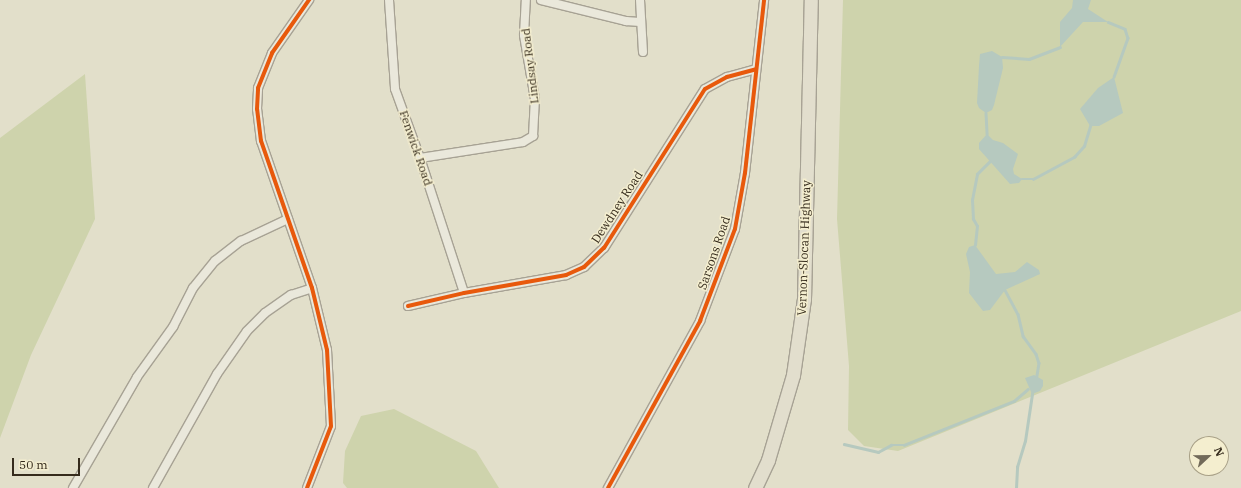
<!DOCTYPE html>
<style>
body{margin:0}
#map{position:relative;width:1241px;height:488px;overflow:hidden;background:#e2dfca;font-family:"IBM Plex Serif",serif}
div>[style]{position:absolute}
.green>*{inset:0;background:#ced3ac}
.water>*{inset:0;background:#b6c9bf}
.stream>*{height:2.5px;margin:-1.25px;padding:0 1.25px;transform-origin:1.25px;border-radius:1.25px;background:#b6c9bf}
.roads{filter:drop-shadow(1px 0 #a7a294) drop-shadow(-1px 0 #a7a294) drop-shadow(0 1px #a7a294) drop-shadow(0 -1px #a7a294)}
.street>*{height:8px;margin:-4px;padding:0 4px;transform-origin:4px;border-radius:4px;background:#eae8db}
.primary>*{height:13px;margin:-6.5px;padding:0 6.5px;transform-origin:6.5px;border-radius:6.5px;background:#e2decd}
.cycleway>*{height:4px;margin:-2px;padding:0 2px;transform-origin:2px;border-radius:2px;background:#e8590c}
span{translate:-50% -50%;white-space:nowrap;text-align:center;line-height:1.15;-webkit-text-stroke:3px #f4eecf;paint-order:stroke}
.street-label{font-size:12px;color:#352b1c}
.north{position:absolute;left:1189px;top:436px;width:40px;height:40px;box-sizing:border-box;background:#f4eecf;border:1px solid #a8a087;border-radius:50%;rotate:68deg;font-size:11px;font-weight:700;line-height:16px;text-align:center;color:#352b1c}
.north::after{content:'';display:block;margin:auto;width:14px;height:18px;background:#726a59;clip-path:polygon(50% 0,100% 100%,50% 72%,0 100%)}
.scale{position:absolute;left:12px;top:458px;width:68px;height:18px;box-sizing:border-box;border:2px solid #352b1c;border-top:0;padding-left:5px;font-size:12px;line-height:14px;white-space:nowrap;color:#352b1c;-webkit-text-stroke:3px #f4eecf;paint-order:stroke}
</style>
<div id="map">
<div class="green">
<i style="clip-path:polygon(843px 0,1241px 0,1241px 311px,898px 451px,864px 446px,848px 430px,849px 366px,837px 219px)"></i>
<i style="clip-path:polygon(85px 74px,95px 219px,31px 355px,0 438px,0 138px)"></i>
<i style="clip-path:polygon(394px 409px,476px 451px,499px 488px,347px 488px,343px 483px,345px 451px,361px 416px)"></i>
</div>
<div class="water">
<i style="clip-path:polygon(1073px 0,1091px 0,1088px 9px,1108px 22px,1083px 22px,1060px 47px,1060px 22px,1072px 8px)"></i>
<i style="clip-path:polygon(992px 51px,1002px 57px,1003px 68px,994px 105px,992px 110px,986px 113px,979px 108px,977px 103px,979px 66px,980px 54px)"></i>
<i style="clip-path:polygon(1114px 77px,1123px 113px,1099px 126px,1090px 126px,1080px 109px,1098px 88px)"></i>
<i style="clip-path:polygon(987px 134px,993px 140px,1003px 143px,1018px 154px,1013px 169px,1014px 174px,1022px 179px,1019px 183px,1010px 184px,979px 149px,979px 143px)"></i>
<i style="clip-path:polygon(975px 245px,996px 274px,1015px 272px,1027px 262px,1039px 270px,1040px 274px,1005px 290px,990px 310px,983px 311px,969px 293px,970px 272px,966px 254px,969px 247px)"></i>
<i style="clip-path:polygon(1034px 375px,1043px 380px,1043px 386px,1040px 391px,1032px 394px,1025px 378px)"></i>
</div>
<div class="stream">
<i style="left:1108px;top:22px;width:18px;rotate:22deg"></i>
<i style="left:1125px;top:29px;width:9px;rotate:72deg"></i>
<i style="left:1128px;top:38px;width:41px;rotate:109.7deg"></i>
<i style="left:1002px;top:57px;width:27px;rotate:4deg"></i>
<i style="left:1029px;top:59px;width:33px;rotate:-21deg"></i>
<i style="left:986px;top:113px;width:21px;rotate:87deg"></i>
<i style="left:1022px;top:179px;width:11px"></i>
<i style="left:1033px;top:179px;width:47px;rotate:-28.2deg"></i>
<i style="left:1074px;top:157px;width:15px;rotate:-48deg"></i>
<i style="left:1084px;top:146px;width:21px;rotate:-73deg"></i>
<i style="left:975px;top:245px;width:19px;rotate:-84deg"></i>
<i style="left:977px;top:226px;width:8px;rotate:-120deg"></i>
<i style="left:973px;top:219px;width:19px;rotate:-93deg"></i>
<i style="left:972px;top:200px;width:26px;rotate:-79deg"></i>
<i style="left:977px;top:174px;width:18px;rotate:-45deg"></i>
<i style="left:1005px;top:290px;width:27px;rotate:62deg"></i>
<i style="left:1018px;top:314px;width:23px;rotate:77deg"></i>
<i style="left:1023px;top:336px;width:22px;rotate:54deg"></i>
<i style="left:1036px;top:354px;width:9px;rotate:72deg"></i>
<i style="left:1039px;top:363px;width:13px;rotate:99deg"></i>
<i style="left:844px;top:444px;width:35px;rotate:13deg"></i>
<i style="left:878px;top:452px;width:15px;rotate:-28deg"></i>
<i style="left:891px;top:445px;width:13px"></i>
<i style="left:904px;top:445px;width:118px;rotate:-21.8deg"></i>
<i style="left:1014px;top:401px;width:18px;rotate:-41deg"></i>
<i style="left:1016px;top:488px;width:21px;rotate:-87deg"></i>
<i style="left:1017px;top:467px;width:27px;rotate:-73deg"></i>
<i style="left:1025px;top:441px;width:48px;rotate:-81.5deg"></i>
</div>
<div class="roads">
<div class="street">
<i style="left:389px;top:0;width:89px;rotate:86.1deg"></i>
<i style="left:395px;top:89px;width:73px;rotate:70.1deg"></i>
<i style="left:420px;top:158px;width:142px;rotate:71.9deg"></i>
<i style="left:541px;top:0;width:88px;rotate:13.9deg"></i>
<i style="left:626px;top:21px;width:14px;rotate:4deg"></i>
<i style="left:640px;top:0;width:52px;rotate:86.7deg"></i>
<i style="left:420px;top:158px;width:104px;rotate:-8.8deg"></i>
<i style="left:523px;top:142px;width:12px;rotate:-31deg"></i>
<i style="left:533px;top:136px;width:37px;rotate:-87deg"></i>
<i style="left:535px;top:99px;width:65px;rotate:-99.8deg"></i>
<i style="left:524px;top:35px;width:35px;rotate:-87deg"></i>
<i style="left:408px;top:306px;width:57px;rotate:-13.1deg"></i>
<i style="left:464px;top:293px;width:104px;rotate:-10deg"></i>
<i style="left:566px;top:275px;width:20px;rotate:-24deg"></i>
<i style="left:584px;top:267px;width:28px;rotate:-44deg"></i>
<i style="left:604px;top:248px;width:188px;rotate:-57.6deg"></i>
<i style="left:705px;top:89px;width:25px;rotate:-29deg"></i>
<i style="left:727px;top:77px;width:30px;rotate:-15deg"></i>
<i style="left:73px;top:488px;width:128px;rotate:-60deg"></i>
<i style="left:137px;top:377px;width:62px;rotate:-54.2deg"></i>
<i style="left:173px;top:327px;width:44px;rotate:-62.9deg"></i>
<i style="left:193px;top:288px;width:35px;rotate:-51deg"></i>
<i style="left:215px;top:261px;width:33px;rotate:-38deg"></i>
<i style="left:241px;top:241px;width:52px;rotate:-25.1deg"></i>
<i style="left:153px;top:488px;width:131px;rotate:-60.7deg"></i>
<i style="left:217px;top:374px;width:52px;rotate:-55.1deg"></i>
<i style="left:247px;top:331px;width:25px;rotate:-45deg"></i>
<i style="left:265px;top:313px;width:32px;rotate:-35deg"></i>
<i style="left:291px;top:295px;width:22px;rotate:-18deg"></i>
<i style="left:307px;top:488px;width:66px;rotate:-68.8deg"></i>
<i style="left:331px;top:426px;width:76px;rotate:-93deg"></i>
<i style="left:327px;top:350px;width:64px;rotate:-103.6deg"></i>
<i style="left:312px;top:288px;width:156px;rotate:-109.1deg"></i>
<i style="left:261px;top:141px;width:32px;rotate:-97deg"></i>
<i style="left:257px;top:109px;width:21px;rotate:-87deg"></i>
<i style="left:258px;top:88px;width:38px;rotate:-68deg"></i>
<i style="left:272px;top:53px;width:65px;rotate:-55.1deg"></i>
<i style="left:608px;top:488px;width:191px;rotate:-61.1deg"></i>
<i style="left:700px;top:321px;width:98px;rotate:-69.2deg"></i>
<i style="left:735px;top:229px;width:57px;rotate:-79.9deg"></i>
<i style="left:745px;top:173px;width:174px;rotate:-83.7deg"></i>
</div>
<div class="primary">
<i style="left:755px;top:488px;width:31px;rotate:-65deg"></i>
<i style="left:768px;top:460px;width:89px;rotate:-73.6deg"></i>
<i style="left:793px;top:375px;width:77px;rotate:-81.8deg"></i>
<i style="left:804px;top:299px;width:299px;rotate:-88.7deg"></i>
</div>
</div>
<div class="cycleway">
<i style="left:408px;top:306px;width:57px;rotate:-13.1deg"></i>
<i style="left:464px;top:293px;width:104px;rotate:-10deg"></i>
<i style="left:566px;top:275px;width:20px;rotate:-24deg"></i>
<i style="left:584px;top:267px;width:28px;rotate:-44deg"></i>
<i style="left:604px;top:248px;width:188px;rotate:-57.6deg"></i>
<i style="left:705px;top:89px;width:25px;rotate:-29deg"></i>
<i style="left:727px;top:77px;width:30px;rotate:-15deg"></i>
<i style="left:307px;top:488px;width:66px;rotate:-68.8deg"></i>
<i style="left:331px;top:426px;width:76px;rotate:-93deg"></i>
<i style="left:327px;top:350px;width:64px;rotate:-103.6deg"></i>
<i style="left:312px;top:288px;width:156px;rotate:-109.1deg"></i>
<i style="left:261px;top:141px;width:32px;rotate:-97deg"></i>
<i style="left:257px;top:109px;width:21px;rotate:-87deg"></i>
<i style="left:258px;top:88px;width:38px;rotate:-68deg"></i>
<i style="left:272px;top:53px;width:65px;rotate:-55.1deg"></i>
<i style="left:608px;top:488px;width:191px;rotate:-61.1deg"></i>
<i style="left:700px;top:321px;width:98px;rotate:-69.2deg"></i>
<i style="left:735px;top:229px;width:57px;rotate:-79.9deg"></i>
<i style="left:745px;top:173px;width:174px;rotate:-83.7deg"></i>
</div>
<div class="street-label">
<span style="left:530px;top:66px;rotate:-97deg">Lindsay Road</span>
<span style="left:416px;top:148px;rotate:71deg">Fenwick Road</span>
<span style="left:617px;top:207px;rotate:-57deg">Dewdney Road</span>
<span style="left:804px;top:248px;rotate:-88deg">Vernon-Slocan Highway</span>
<span style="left:714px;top:253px;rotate:-71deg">Sarsons Road</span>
</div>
<div class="north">N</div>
<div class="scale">50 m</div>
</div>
